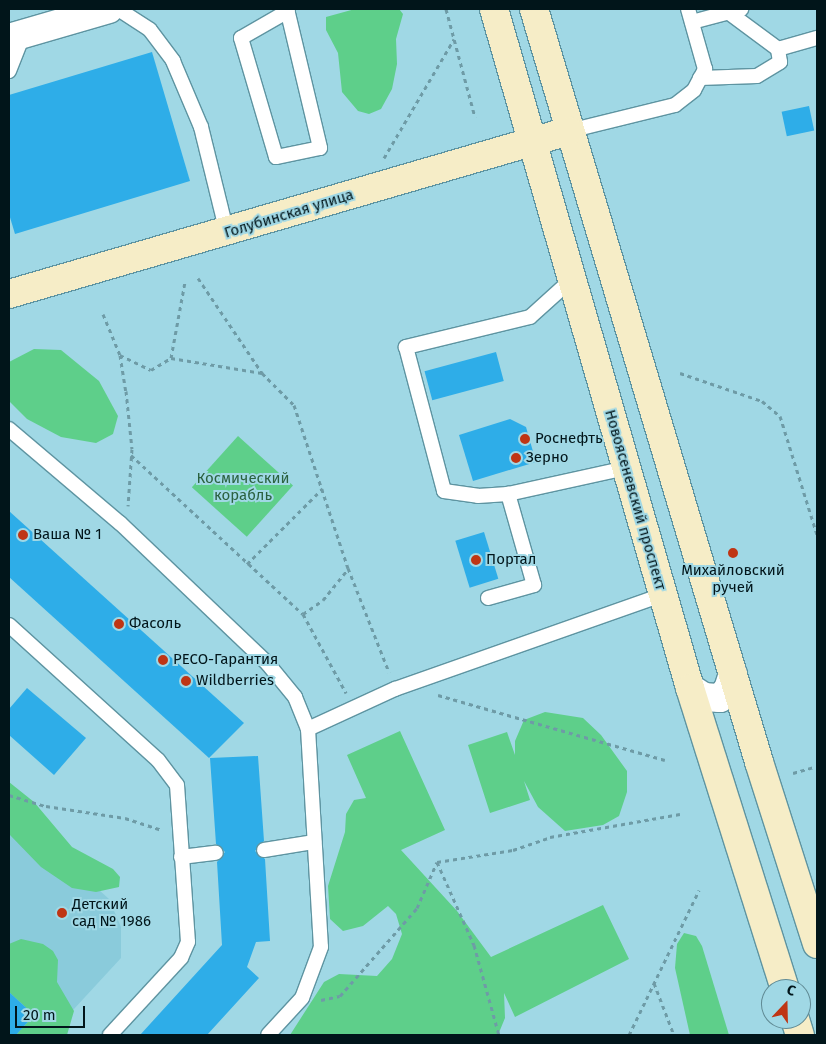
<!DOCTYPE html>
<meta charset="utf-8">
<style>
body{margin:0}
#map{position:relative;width:826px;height:1044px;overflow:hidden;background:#a0d8e5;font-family:"Fira Sans",sans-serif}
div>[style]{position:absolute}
.built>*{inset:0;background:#8acbdb}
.green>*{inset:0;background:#5ecf8a;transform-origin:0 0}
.building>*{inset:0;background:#2eade8;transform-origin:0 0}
.path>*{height:3px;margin-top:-1.5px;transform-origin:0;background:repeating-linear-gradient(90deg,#6e9ba6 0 4px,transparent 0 8px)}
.roads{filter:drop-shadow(1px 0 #5e94a1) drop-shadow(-1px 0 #5e94a1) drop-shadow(0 1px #5e94a1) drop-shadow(0 -1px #5e94a1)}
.lane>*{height:14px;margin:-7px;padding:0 7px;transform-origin:7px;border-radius:7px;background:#fff}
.street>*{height:28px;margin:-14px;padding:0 14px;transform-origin:14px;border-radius:14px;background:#fff}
.secondary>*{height:28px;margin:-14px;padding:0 14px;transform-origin:14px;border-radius:14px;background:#f6edc7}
.dots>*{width:14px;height:14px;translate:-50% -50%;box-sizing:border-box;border:2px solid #a0d8e5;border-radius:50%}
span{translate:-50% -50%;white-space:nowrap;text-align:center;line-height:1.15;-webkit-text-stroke:4px #a0d8e5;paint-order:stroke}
.street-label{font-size:15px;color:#01151a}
.poi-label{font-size:15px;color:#01151a}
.left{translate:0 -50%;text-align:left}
.park-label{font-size:15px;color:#2b613f}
.frame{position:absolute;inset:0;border:10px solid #01151a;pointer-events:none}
.north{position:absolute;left:761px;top:979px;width:50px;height:50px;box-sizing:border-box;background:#a0d8e5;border:1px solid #608a94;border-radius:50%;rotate:21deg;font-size:14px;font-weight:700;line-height:20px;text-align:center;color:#01151a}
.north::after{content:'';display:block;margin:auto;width:18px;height:22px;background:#bf3514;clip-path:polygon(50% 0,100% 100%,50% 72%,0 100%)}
.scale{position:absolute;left:15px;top:1006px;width:70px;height:22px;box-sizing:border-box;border:2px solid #01151a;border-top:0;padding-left:6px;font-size:15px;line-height:18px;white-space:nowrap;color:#01151a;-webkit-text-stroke:4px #a0d8e5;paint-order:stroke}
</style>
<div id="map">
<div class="built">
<i style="clip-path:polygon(9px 808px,109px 899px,121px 927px,121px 958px,50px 1035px,9px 1035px)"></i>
</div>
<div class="green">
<i style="clip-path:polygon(355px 9px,399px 9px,403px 14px,396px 39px,397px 64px,392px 89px,381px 109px,369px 114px,358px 111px,342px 92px,338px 53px,326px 30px,326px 17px)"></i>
<i style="clip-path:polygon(34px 349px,61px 350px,99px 381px,118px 416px,113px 434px,96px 443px,61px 437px,27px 419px,9px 401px,9px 362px)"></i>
<i style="left:238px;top:436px;width:74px;height:69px;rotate:42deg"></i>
<i style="clip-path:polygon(545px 712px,583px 718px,601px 735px,627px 771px,627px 792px,619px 816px,603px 825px,565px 831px,538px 807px,524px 781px,530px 800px,490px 813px,468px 745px,507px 732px,515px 755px,515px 741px,524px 720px)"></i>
<i style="clip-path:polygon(400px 731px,445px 830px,401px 850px,457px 911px,491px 957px,603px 905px,629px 959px,515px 1017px,504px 993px,505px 1018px,498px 1035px,290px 1035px,324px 982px,339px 974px,377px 976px,392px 959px,402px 934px,396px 914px,388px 906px,363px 926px,343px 931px,330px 919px,328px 886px,345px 832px,346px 814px,354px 800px,366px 798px,347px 755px)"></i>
<i style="clip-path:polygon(9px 782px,34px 802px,72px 847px,113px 869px,120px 877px,119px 887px,96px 892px,72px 888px,41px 867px,9px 834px)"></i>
<i style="clip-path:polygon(684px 933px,696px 936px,702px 946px,729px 1035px,690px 1035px,675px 968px,677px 944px)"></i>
<i style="clip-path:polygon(21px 939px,43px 944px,53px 951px,58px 960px,57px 982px,74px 1011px,67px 1035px,16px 1035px,34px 1015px,9px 992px,9px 944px)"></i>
</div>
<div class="building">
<i style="clip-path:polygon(152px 52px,190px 181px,15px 234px,9px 214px,9px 95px)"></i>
<i style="left:809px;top:106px;width:25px;height:28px;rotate:78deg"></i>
<i style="left:496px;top:352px;width:30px;height:74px;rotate:75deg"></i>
<i style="clip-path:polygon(510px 419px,526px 427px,536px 462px,473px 481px,459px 435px)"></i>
<i style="clip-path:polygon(9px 511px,244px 723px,209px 758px,9px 577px)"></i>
<i style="left:484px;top:532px;width:49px;height:30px;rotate:73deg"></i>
<i style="clip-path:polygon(27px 688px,86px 738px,54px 775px,9px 735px,9px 709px)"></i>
<i style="clip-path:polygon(258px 756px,264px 841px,255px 851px,265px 859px,270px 941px,256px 942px,247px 967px,259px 978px,207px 1035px,140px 1035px,222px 945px,217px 862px,225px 852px,216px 844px,210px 758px)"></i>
<i style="clip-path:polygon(9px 992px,34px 1015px,16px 1035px,9px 1035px)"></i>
</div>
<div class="path">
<i style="left:446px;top:9px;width:112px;rotate:75deg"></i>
<i style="left:384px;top:158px;width:138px;rotate:-59.5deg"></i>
<i style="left:198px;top:278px;width:115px;rotate:56deg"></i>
<i style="left:103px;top:314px;width:44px;rotate:67.5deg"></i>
<i style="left:120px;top:355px;width:36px;rotate:81deg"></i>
<i style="left:126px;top:391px;width:58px;rotate:84.1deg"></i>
<i style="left:132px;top:449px;width:57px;rotate:94deg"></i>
<i style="left:120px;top:355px;width:34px;rotate:26deg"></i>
<i style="left:151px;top:370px;width:23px;rotate:-31deg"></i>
<i style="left:171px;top:358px;width:92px;rotate:9.4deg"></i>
<i style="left:262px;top:373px;width:45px;rotate:45deg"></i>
<i style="left:294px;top:405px;width:172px;rotate:71.7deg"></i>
<i style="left:348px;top:568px;width:112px;rotate:68.5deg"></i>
<i style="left:171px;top:358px;width:77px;rotate:-79.6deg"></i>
<i style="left:680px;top:373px;width:87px;rotate:18.9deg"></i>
<i style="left:762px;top:401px;width:23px;rotate:40deg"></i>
<i style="left:780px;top:416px;width:125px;rotate:72.7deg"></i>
<i style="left:131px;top:455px;width:234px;rotate:42.8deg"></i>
<i style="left:303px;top:614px;width:90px;rotate:61.4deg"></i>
<i style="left:247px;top:564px;width:107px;rotate:-45deg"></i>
<i style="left:303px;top:614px;width:24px;rotate:-35deg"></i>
<i style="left:323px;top:600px;width:40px;rotate:-51deg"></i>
<i style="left:438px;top:695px;width:236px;rotate:16deg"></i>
<i style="left:793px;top:773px;width:25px;rotate:-16deg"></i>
<i style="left:9px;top:795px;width:39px;rotate:17deg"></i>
<i style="left:46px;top:806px;width:80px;rotate:8.6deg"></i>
<i style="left:125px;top:818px;width:38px;rotate:18deg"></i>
<i style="left:437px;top:862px;width:77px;rotate:-9deg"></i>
<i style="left:513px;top:850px;width:39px;rotate:-19deg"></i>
<i style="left:550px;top:837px;width:132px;rotate:-10deg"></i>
<i style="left:437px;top:862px;width:91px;rotate:66deg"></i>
<i style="left:474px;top:945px;width:93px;rotate:74.5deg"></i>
<i style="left:654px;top:983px;width:56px;rotate:69deg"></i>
<i style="left:321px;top:1000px;width:19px;rotate:-12deg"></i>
<i style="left:340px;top:996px;width:117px;rotate:-48.8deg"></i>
<i style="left:417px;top:908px;width:50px;rotate:-66.5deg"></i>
<i style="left:629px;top:1035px;width:161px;rotate:-64.2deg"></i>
</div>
<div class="roads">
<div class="lane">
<i style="left:118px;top:9px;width:38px;rotate:33deg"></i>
<i style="left:150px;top:30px;width:39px;rotate:53deg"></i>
<i style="left:173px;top:61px;width:72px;rotate:67deg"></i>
<i style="left:201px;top:127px;width:109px;rotate:76.2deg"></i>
<i style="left:287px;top:9px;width:143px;rotate:76.6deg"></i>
<i style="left:320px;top:148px;width:45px;rotate:168.4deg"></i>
<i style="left:276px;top:157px;width:124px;rotate:-106.4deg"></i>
<i style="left:241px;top:38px;width:54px;rotate:-29.9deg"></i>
<i style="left:692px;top:22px;width:51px;rotate:-14.9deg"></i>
<i style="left:778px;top:49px;width:41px;rotate:-15.8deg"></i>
<i style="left:9px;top:71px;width:41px;rotate:-68.5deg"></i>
<i style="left:700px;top:78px;width:57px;rotate:-2deg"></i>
<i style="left:757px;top:76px;width:27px;rotate:-31deg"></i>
<i style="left:780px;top:62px;width:13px;rotate:-99deg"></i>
<i style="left:778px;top:49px;width:62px;rotate:-143.5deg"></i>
<i style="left:569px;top:131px;width:109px;rotate:-13.8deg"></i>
<i style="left:675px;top:105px;width:24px;rotate:-38deg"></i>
<i style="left:694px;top:90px;width:24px;rotate:-62deg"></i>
<i style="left:705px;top:69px;width:62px;rotate:-105.8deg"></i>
<i style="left:571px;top:280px;width:55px;rotate:137.9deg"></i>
<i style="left:530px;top:317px;width:128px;rotate:166.4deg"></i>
<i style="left:406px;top:347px;width:149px;rotate:75.2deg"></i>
<i style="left:444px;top:491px;width:34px;rotate:8deg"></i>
<i style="left:478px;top:496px;width:30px;rotate:-4deg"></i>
<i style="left:508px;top:494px;width:121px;rotate:-12.4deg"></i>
<i style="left:9px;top:429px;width:145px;rotate:40.3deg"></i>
<i style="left:120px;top:523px;width:204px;rotate:43.6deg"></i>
<i style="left:268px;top:664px;width:43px;rotate:50.7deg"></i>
<i style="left:295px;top:697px;width:35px;rotate:68deg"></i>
<i style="left:308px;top:729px;width:218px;rotate:86.6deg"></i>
<i style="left:321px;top:947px;width:54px;rotate:110.4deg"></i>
<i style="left:302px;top:998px;width:50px;rotate:132.6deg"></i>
<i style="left:488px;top:598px;width:48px;rotate:-15.8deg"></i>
<i style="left:534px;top:585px;width:95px;rotate:-105.9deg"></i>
<i style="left:9px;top:625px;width:201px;rotate:42.2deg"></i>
<i style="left:158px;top:760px;width:31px;rotate:53deg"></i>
<i style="left:177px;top:785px;width:157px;rotate:86deg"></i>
<i style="left:188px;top:942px;width:17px;rotate:114deg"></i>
<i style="left:181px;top:958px;width:105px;rotate:132.7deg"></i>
<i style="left:308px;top:729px;width:96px;rotate:-24.7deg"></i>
<i style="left:395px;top:689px;width:283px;rotate:-19.4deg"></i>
<i style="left:264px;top:850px;width:51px;rotate:-9.1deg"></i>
<i style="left:181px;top:857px;width:35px;rotate:-7deg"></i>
</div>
<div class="street">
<i style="left:9px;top:38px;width:104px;rotate:-16.2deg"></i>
<i style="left:690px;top:688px;width:17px;rotate:33deg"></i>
<i style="left:704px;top:697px;width:16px;rotate:4deg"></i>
<i style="left:720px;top:698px;width:12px;rotate:-48deg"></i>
<i style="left:728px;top:689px;width:16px;rotate:-72deg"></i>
</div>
<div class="secondary">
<i style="left:494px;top:9px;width:707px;rotate:73.9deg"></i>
<i style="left:690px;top:688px;width:316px;rotate:72.5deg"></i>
<i style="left:534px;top:9px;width:786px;rotate:73.36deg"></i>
<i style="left:759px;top:762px;width:191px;rotate:72.3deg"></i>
<i style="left:9px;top:294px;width:583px;rotate:-16.23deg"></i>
<i style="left:795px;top:1019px;width:17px;rotate:73deg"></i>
</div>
</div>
<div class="dots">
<i style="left:525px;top:439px;background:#bf3514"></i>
<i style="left:516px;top:458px;background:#bf3514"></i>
<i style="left:23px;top:535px;background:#bf3514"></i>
<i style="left:733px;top:553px;background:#bf3514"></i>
<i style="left:476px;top:560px;background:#bf3514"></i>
<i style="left:119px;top:624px;background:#bf3514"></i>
<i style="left:163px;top:660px;background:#bf3514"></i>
<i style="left:186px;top:681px;background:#bf3514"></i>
<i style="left:62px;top:913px;background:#bf3514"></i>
</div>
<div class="street-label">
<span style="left:289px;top:214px;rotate:-17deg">Голубинская улица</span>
<span style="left:635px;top:500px;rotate:74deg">Новоясеневский проспект</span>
</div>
<div class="poi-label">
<span class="left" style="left:535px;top:439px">Роснефть</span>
<span class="left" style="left:526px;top:458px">Зерно</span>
<span class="left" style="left:33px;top:535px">Ваша № 1</span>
<span class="left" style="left:486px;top:560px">Портал</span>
<span style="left:733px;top:579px">Михайловский<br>ручей</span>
<span class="left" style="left:129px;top:624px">Фасоль</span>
<span class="left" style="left:173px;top:660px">РЕСО-Гарантия</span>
<span class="left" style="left:196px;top:681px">Wildberries</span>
<span class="left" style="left:72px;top:913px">Детский<br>сад № 1986</span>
</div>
<div class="park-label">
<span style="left:243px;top:487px">Космический<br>корабль</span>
</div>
<div class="frame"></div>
<div class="north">С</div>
<div class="scale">20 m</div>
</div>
